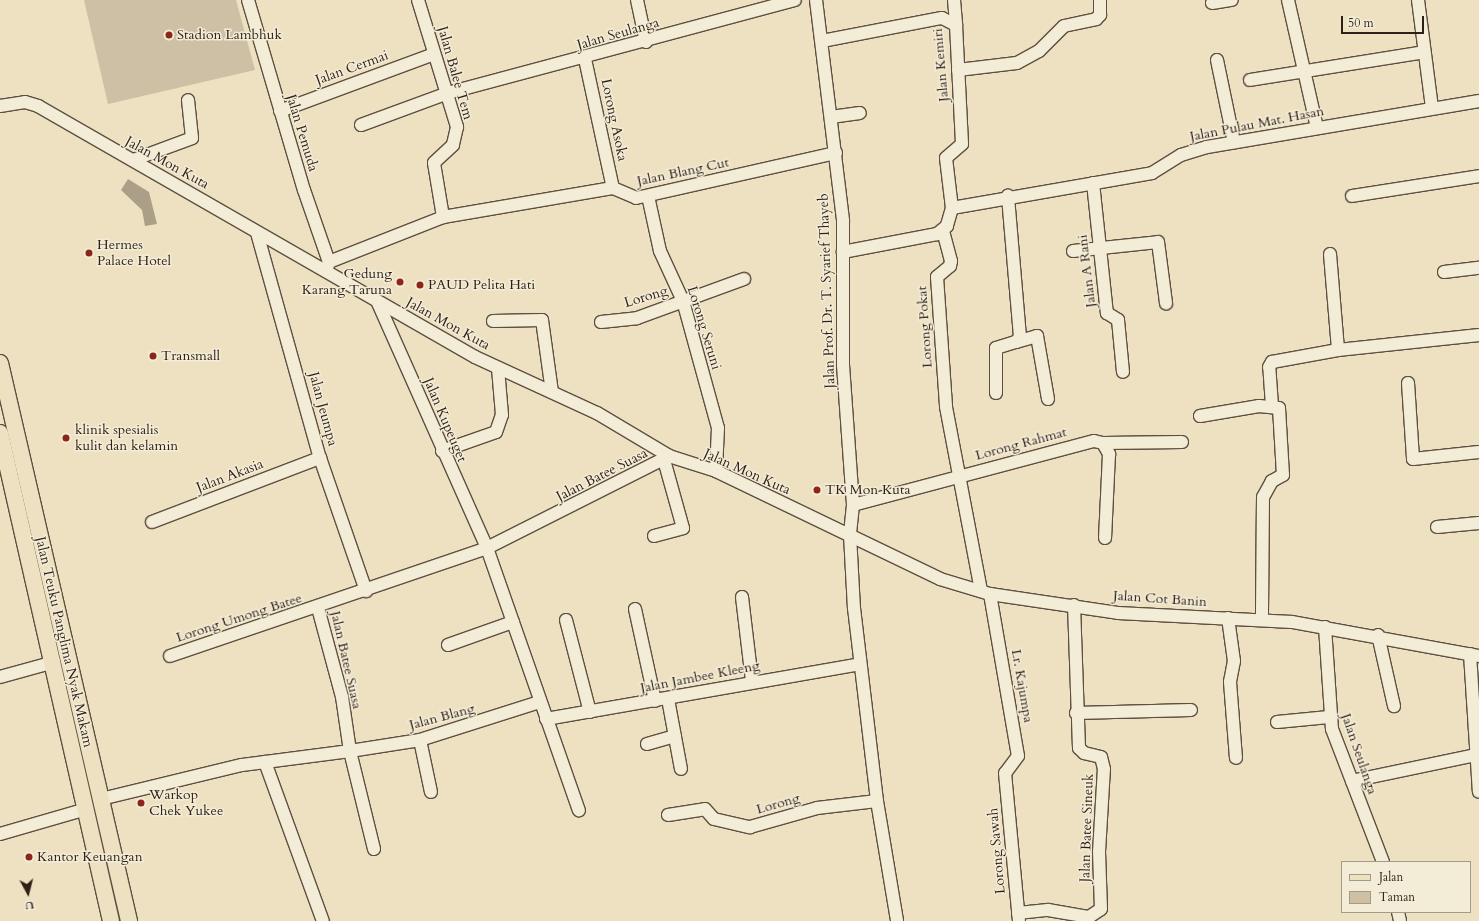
<!DOCTYPE html>
<style>
body{margin:0}
#map{position:relative;width:1479px;height:921px;overflow:hidden;background:#ede1c1;font-family:Cardo,serif}
div>[style]{position:absolute}
.green>*{inset:0;background:#cdc0a4}
.water>*{inset:0;background:#ac9f87}
.roads{filter:drop-shadow(1px 0 #5e5041) drop-shadow(-1px 0 #5e5041) drop-shadow(0 1px #5e5041) drop-shadow(0 -1px #5e5041)}
.minor>*{height:12px;margin:-6px;padding:0 6px;transform-origin:6px;border-radius:6px;background:#f3ecd7}
.major>*{height:16px;margin:-8px;padding:0 8px;transform-origin:8px;border-radius:8px;background:#ede1c1}
.dots>*{width:11px;height:11px;translate:-50% -50%;box-sizing:border-box;border:2px solid #f3ecd7;border-radius:50%}
span{translate:-50% -50%;white-space:nowrap;text-align:center;line-height:1.15;-webkit-text-stroke:3px #f3ecd7;paint-order:stroke}
.street-label{font-size:14px;color:#2f1f16}
.poi-label{font-size:14px;color:#2f1f16}
.left{translate:0 -50%;text-align:left}
.right{translate:-100% -50%;text-align:right}
.legend{position:absolute;left:1341px;top:861px;width:130px;height:52px;box-sizing:border-box;background:#f3ecd7;border:1px solid #a59a8a;margin:0;padding:5px 7px;list-style:none;font-size:12px;color:#2f1f16}
.legend li{display:flex;align-items:center;gap:8px;height:20px}
.legend b{width:20px;border:1px solid #a59a8a}
.north{position:absolute;left:8px;top:873px;width:40px;height:40px;-webkit-text-stroke:3px #f3ecd7;paint-order:stroke;rotate:173deg;font-size:11px;font-weight:700;line-height:16px;text-align:center;color:#2f1f16}
.north::after{content:'';display:block;margin:auto;width:14px;height:18px;background:#2f1f16;clip-path:polygon(50% 0,100% 100%,50% 72%,0 100%)}
.scale{position:absolute;left:1341px;top:16px;width:83px;height:18px;box-sizing:border-box;border:2px solid #2f1f16;border-top:0;padding-left:5px;font-size:12px;line-height:14px;white-space:nowrap;color:#2f1f16;-webkit-text-stroke:3px #f3ecd7;paint-order:stroke}
</style>
<div id="map">
<div class="green">
<i style="clip-path:polygon(84px 0,236px 0,255px 70px,108px 104px)"></i>
</div>
<div class="water">
<i style="clip-path:polygon(128px 179px,149px 192px,157px 224px,145px 226px,142px 210px,121px 190px)"></i>
</div>
<div class="roads">
<div class="minor">
<i style="left:248px;top:0;width:198px;rotate:73.6deg"></i>
<i style="left:304px;top:190px;width:76px;rotate:70.9deg"></i>
<i style="left:329px;top:262px;width:6px;rotate:108deg"></i>
<i style="left:418px;top:0;width:133px;rotate:72.9deg"></i>
<i style="left:457px;top:127px;width:18px;rotate:103deg"></i>
<i style="left:453px;top:145px;width:26px;rotate:137deg"></i>
<i style="left:434px;top:163px;width:55px;rotate:80.5deg"></i>
<i style="left:637px;top:0;width:43px;rotate:77.9deg"></i>
<i style="left:816px;top:0;width:223px;rotate:83deg"></i>
<i style="left:843px;top:221px;width:144px;rotate:90deg"></i>
<i style="left:843px;top:365px;width:140px;rotate:85.9deg"></i>
<i style="left:853px;top:505px;width:30px;rotate:96deg"></i>
<i style="left:850px;top:535px;width:73px;rotate:86.9deg"></i>
<i style="left:854px;top:608px;width:194px;rotate:83.2deg"></i>
<i style="left:877px;top:801px;width:122px;rotate:80.5deg"></i>
<i style="left:954px;top:0;width:25px;rotate:85deg"></i>
<i style="left:1288px;top:0;width:131px;rotate:77.2deg"></i>
<i style="left:1418px;top:0;width:109px;rotate:82.6deg"></i>
<i style="left:1212px;top:3px;width:20px;rotate:-9deg"></i>
<i style="left:822px;top:41px;width:122px;rotate:-10.9deg"></i>
<i style="left:942px;top:18px;width:16px;rotate:27deg"></i>
<i style="left:956px;top:25px;width:119px;rotate:87.1deg"></i>
<i style="left:962px;top:144px;width:21px;rotate:139deg"></i>
<i style="left:946px;top:158px;width:50px;rotate:83.2deg"></i>
<i style="left:952px;top:208px;width:19px;rotate:106deg"></i>
<i style="left:947px;top:226px;width:13px;rotate:141deg"></i>
<i style="left:937px;top:234px;width:96px;rotate:169.2deg"></i>
<i style="left:585px;top:59px;width:132px;rotate:77.8deg"></i>
<i style="left:1217px;top:60px;width:84px;rotate:78.3deg"></i>
<i style="left:958px;top:70px;width:59px;rotate:-6.8deg"></i>
<i style="left:1017px;top:63px;width:25px;rotate:-29deg"></i>
<i style="left:1039px;top:51px;width:35px;rotate:-45deg"></i>
<i style="left:1064px;top:26px;width:33px;rotate:-12deg"></i>
<i style="left:1096px;top:19px;width:6px;rotate:-45deg"></i>
<i style="left:1100px;top:15px;width:15px;rotate:-90deg"></i>
<i style="left:1250px;top:80px;width:176px;rotate:-9.1deg"></i>
<i style="left:0;top:106px;width:25px;rotate:-9deg"></i>
<i style="left:25px;top:102px;width:14px;rotate:17deg"></i>
<i style="left:38px;top:106px;width:504px;rotate:29.87deg"></i>
<i style="left:475px;top:357px;width:134px;rotate:24.7deg"></i>
<i style="left:597px;top:413px;width:84px;rotate:30.8deg"></i>
<i style="left:669px;top:456px;width:49px;rotate:17.7deg"></i>
<i style="left:716px;top:471px;width:249px;rotate:25.7deg"></i>
<i style="left:940px;top:579px;width:52px;rotate:16.7deg"></i>
<i style="left:990px;top:594px;width:129px;rotate:8.4deg"></i>
<i style="left:1118px;top:613px;width:174px;rotate:3deg"></i>
<i style="left:1292px;top:622px;width:190px;rotate:10.3deg"></i>
<i style="left:280px;top:111px;width:164px;rotate:-20.3deg"></i>
<i style="left:831px;top:117px;width:29px;rotate:-8deg"></i>
<i style="left:361px;top:125px;width:93px;rotate:-20.2deg"></i>
<i style="left:448px;top:93px;width:359px;rotate:-15deg"></i>
<i style="left:133px;top:160px;width:63px;rotate:-20.4deg"></i>
<i style="left:192px;top:138px;width:38px;rotate:-96deg"></i>
<i style="left:1093px;top:183px;width:131px;rotate:83.9deg"></i>
<i style="left:1107px;top:313px;width:13px;rotate:32deg"></i>
<i style="left:1118px;top:320px;width:52px;rotate:84.5deg"></i>
<i style="left:648px;top:196px;width:56px;rotate:77.7deg"></i>
<i style="left:660px;top:251px;width:55px;rotate:65.3deg"></i>
<i style="left:683px;top:301px;width:132px;rotate:74.6deg"></i>
<i style="left:718px;top:428px;width:43px;rotate:92.7deg"></i>
<i style="left:1352px;top:196px;width:129px;rotate:-8.9deg"></i>
<i style="left:952px;top:208px;width:203px;rotate:-9.9deg"></i>
<i style="left:1152px;top:173px;width:34px;rotate:-32deg"></i>
<i style="left:1181px;top:155px;width:27px;rotate:-17deg"></i>
<i style="left:1207px;top:147px;width:276px;rotate:-9.6deg"></i>
<i style="left:943px;top:231px;width:31px;rotate:75deg"></i>
<i style="left:951px;top:261px;width:5px;rotate:101deg"></i>
<i style="left:950px;top:266px;width:17px;rotate:140deg"></i>
<i style="left:937px;top:277px;width:130px;rotate:86deg"></i>
<i style="left:946px;top:407px;width:187px;rotate:79.2deg"></i>
<i style="left:257px;top:233px;width:234px;rotate:74.4deg"></i>
<i style="left:320px;top:458px;width:141px;rotate:70.9deg"></i>
<i style="left:1073px;top:251px;width:85px;rotate:-6deg"></i>
<i style="left:1158px;top:242px;width:62px;rotate:82.5deg"></i>
<i style="left:1330px;top:254px;width:96px;rotate:85.2deg"></i>
<i style="left:1338px;top:350px;width:142px;rotate:-6.1deg"></i>
<i style="left:329px;top:262px;width:123px;rotate:-21.5deg"></i>
<i style="left:443px;top:217px;width:172px;rotate:-9.7deg"></i>
<i style="left:613px;top:188px;width:25px;rotate:23deg"></i>
<i style="left:636px;top:198px;width:205px;rotate:-12.7deg"></i>
<i style="left:1444px;top:272px;width:35px;rotate:-7deg"></i>
<i style="left:378px;top:303px;width:268px;rotate:66deg"></i>
<i style="left:487px;top:548px;width:278px;rotate:70.7deg"></i>
<i style="left:493px;top:321px;width:49px;rotate:-1.2deg"></i>
<i style="left:542px;top:320px;width:73px;rotate:82.1deg"></i>
<i style="left:601px;top:322px;width:36px;rotate:-6deg"></i>
<i style="left:637px;top:318px;width:114px;rotate:-20deg"></i>
<i style="left:1016px;top:342px;width:22px;rotate:-16deg"></i>
<i style="left:1037px;top:336px;width:64px;rotate:80.1deg"></i>
<i style="left:1408px;top:383px;width:76px;rotate:86.2deg"></i>
<i style="left:1413px;top:459px;width:66px;rotate:-6.1deg"></i>
<i style="left:996px;top:393px;width:45px;rotate:-90deg"></i>
<i style="left:996px;top:348px;width:21px;rotate:-17deg"></i>
<i style="left:1016px;top:342px;width:6px;rotate:-51deg"></i>
<i style="left:1020px;top:337px;width:142px;rotate:-94.9deg"></i>
<i style="left:1272px;top:406px;width:39px;rotate:-94deg"></i>
<i style="left:1269px;top:367px;width:6px;rotate:-59deg"></i>
<i style="left:1272px;top:362px;width:67px;rotate:-10.3deg"></i>
<i style="left:1200px;top:416px;width:60px;rotate:-9.6deg"></i>
<i style="left:1259px;top:406px;width:20px;rotate:6deg"></i>
<i style="left:1279px;top:408px;width:67px;rotate:86.6deg"></i>
<i style="left:1283px;top:475px;width:13px;rotate:151deg"></i>
<i style="left:1272px;top:481px;width:18px;rotate:119deg"></i>
<i style="left:1263px;top:497px;width:122px;rotate:90.5deg"></i>
<i style="left:1103px;top:443px;width:79px;rotate:-0.7deg"></i>
<i style="left:442px;top:451px;width:57px;rotate:-19.4deg"></i>
<i style="left:496px;top:432px;width:18px;rotate:-71deg"></i>
<i style="left:502px;top:415px;width:47px;rotate:-94.9deg"></i>
<i style="left:853px;top:505px;width:249px;rotate:-14.9deg"></i>
<i style="left:1094px;top:441px;width:9px;rotate:13deg"></i>
<i style="left:1103px;top:443px;width:13px;rotate:61deg"></i>
<i style="left:1109px;top:454px;width:84px;rotate:92.7deg"></i>
<i style="left:152px;top:522px;width:180px;rotate:-20.9deg"></i>
<i style="left:1437px;top:527px;width:42px;rotate:-5.4deg"></i>
<i style="left:654px;top:536px;width:30px;rotate:-15deg"></i>
<i style="left:683px;top:528px;width:71px;rotate:-105.6deg"></i>
<i style="left:990px;top:594px;width:164px;rotate:80.2deg"></i>
<i style="left:1018px;top:756px;width:21px;rotate:127deg"></i>
<i style="left:1005px;top:773px;width:148px;rotate:84.6deg"></i>
<i style="left:742px;top:597px;width:85px;rotate:83.2deg"></i>
<i style="left:635px;top:609px;width:94px;rotate:77.7deg"></i>
<i style="left:1228px;top:618px;width:43px;rotate:82.1deg"></i>
<i style="left:1234px;top:661px;width:21px;rotate:101deg"></i>
<i style="left:1230px;top:682px;width:76px;rotate:85.5deg"></i>
<i style="left:566px;top:620px;width:95px;rotate:75.4deg"></i>
<i style="left:1325px;top:627px;width:102px;rotate:86.1deg"></i>
<i style="left:1332px;top:729px;width:142px;rotate:69deg"></i>
<i style="left:1378px;top:635px;width:73px;rotate:77.3deg"></i>
<i style="left:448px;top:645px;width:69px;rotate:-19.5deg"></i>
<i style="left:1470px;top:654px;width:138px;rotate:86.3deg"></i>
<i style="left:170px;top:656px;width:335px;rotate:-18.8deg"></i>
<i style="left:487px;top:548px;width:204px;rotate:-26.8deg"></i>
<i style="left:0;top:677px;width:56px;rotate:-15.5deg"></i>
<i style="left:668px;top:699px;width:71px;rotate:79.5deg"></i>
<i style="left:1076px;top:713px;width:115px;rotate:-1.5deg"></i>
<i style="left:546px;top:719px;width:319px;rotate:-9.9deg"></i>
<i style="left:1277px;top:722px;width:52px;rotate:-5.5deg"></i>
<i style="left:420px;top:740px;width:53px;rotate:78.1deg"></i>
<i style="left:647px;top:744px;width:29px;rotate:-16deg"></i>
<i style="left:265px;top:762px;width:169px;rotate:70deg"></i>
<i style="left:1352px;top:781px;width:126px;rotate:-11.9deg"></i>
<i style="left:101px;top:799px;width:145px;rotate:-13.6deg"></i>
<i style="left:242px;top:765px;width:109px;rotate:-7.4deg"></i>
<i style="left:350px;top:751px;width:55px;rotate:-98.4deg"></i>
<i style="left:342px;top:697px;width:92px;rotate:-105.1deg"></i>
<i style="left:668px;top:815px;width:37px;rotate:-9deg"></i>
<i style="left:705px;top:809px;width:13px;rotate:48deg"></i>
<i style="left:714px;top:819px;width:37px;rotate:13deg"></i>
<i style="left:750px;top:827px;width:70px;rotate:-15.8deg"></i>
<i style="left:817px;top:808px;width:60px;rotate:-6.7deg"></i>
<i style="left:0;top:834px;width:90px;rotate:-16.2deg"></i>
<i style="left:374px;top:849px;width:101px;rotate:-103.8deg"></i>
<i style="left:350px;top:751px;width:71px;rotate:-8.9deg"></i>
<i style="left:420px;top:740px;width:126px;rotate:-17.6deg"></i>
<i style="left:1398px;top:912px;width:9px;rotate:77deg"></i>
<i style="left:1018px;top:913px;width:30px;rotate:-6deg"></i>
<i style="left:1048px;top:910px;width:42px;rotate:9.7deg"></i>
<i style="left:1089px;top:917px;width:14px;rotate:-34deg"></i>
<i style="left:1101px;top:909px;width:57px;rotate:-92deg"></i>
<i style="left:1099px;top:852px;width:83px;rotate:-86.6deg"></i>
<i style="left:1104px;top:769px;width:12px;rotate:-104deg"></i>
<i style="left:1101px;top:757px;width:17px;rotate:-167deg"></i>
<i style="left:1084px;top:753px;width:7px;rotate:-135deg"></i>
<i style="left:1079px;top:748px;width:143px;rotate:-92deg"></i>
</div>
<div class="major">
<i style="left:0;top:363px;width:573px;rotate:76.98deg"></i>
<i style="left:0;top:433px;width:500px;rotate:77.19deg"></i>
</div>
</div>
<div class="dots">
<i style="left:169px;top:35px;background:#8f2418"></i>
<i style="left:89px;top:253px;background:#8f2418"></i>
<i style="left:400px;top:282px;background:#8f2418"></i>
<i style="left:420px;top:285px;background:#8f2418"></i>
<i style="left:153px;top:356px;background:#8f2418"></i>
<i style="left:66px;top:438px;background:#8f2418"></i>
<i style="left:817px;top:490px;background:#8f2418"></i>
<i style="left:141px;top:803px;background:#8f2418"></i>
<i style="left:29px;top:857px;background:#8f2418"></i>
</div>
<div class="street-label">
<span style="left:618px;top:34px;rotate:-16deg">Jalan Seulanga</span>
<span style="left:941px;top:65px;rotate:-95deg">Jalan Kemiri</span>
<span style="left:352px;top:68px;rotate:-20deg">Jalan Cermai</span>
<span style="left:455px;top:73px;rotate:74deg">Jalan Balee Tem</span>
<span style="left:614px;top:120px;rotate:78deg">Lorong Asoka</span>
<span style="left:1257px;top:124px;rotate:-11deg">Jalan Pulau Mat. Hasan</span>
<span style="left:302px;top:133px;rotate:73deg">Jalan Pemuda</span>
<span style="left:167px;top:163px;rotate:29deg">Jalan Mon Kuta</span>
<span style="left:683px;top:172px;rotate:-12deg">Jalan Blang Cut</span>
<span style="left:1087px;top:271px;rotate:-97deg">Jalan A Rani</span>
<span style="left:827px;top:291px;rotate:-92deg">Jalan Prof. Dr. T. Syarief Thayeb</span>
<span style="left:646px;top:297px;rotate:-17deg">Lorong</span>
<span style="left:448px;top:324px;rotate:29deg">Jalan Mon Kuta</span>
<span style="left:925px;top:327px;rotate:-94deg">Lorong Pokat</span>
<span style="left:704px;top:328px;rotate:73deg">Lorong Seruni</span>
<span style="left:323px;top:409px;rotate:75deg">Jalan Jeumpa</span>
<span style="left:445px;top:420px;rotate:67deg">Jalan Kupeuget</span>
<span style="left:1021px;top:444px;rotate:-15deg">Lorong Rahmat</span>
<span style="left:747px;top:472px;rotate:24deg">Jalan Mon Kuta</span>
<span style="left:602px;top:475px;rotate:-27deg">Jalan Batee Suasa</span>
<span style="left:230px;top:476px;rotate:-21deg">Jalan Akasia</span>
<span style="left:1160px;top:599px;rotate:4deg">Jalan Cot Banin</span>
<span style="left:239px;top:618px;rotate:-18deg">Lorong Umong Batee</span>
<span style="left:64px;top:642px;rotate:77deg">Jalan Teuku Panglima Nyak Makam</span>
<span style="left:346px;top:660px;rotate:77deg">Jalan Batee Suasa</span>
<span style="left:700px;top:677px;rotate:-11deg">Jalan Jambee Kleeng</span>
<span style="left:1022px;top:686px;rotate:80deg">Lr. Kajumpa</span>
<span style="left:442px;top:717px;rotate:-15deg">Jalan Blang</span>
<span style="left:1359px;top:754px;rotate:71deg">Jalan Seulanga</span>
<span style="left:778px;top:804px;rotate:-16deg">Lorong</span>
<span style="left:1087px;top:828px;rotate:-88deg">Jalan Batee Sineuk</span>
<span style="left:997px;top:851px;rotate:-95deg">Lorong Sawah</span>
</div>
<div class="poi-label">
<span class="left" style="left:177px;top:35px">Stadion Lambhuk</span>
<span class="left" style="left:97px;top:253px">Hermes<br>Palace Hotel</span>
<span class="right" style="left:392px;top:282px">Gedung<br>Karang Taruna</span>
<span class="left" style="left:428px;top:285px">PAUD Pelita Hati</span>
<span class="left" style="left:161px;top:356px">Transmall</span>
<span class="left" style="left:75px;top:438px">klinik spesialis<br>kulit dan kelamin</span>
<span class="left" style="left:825px;top:490px">TK Mon Kuta</span>
<span class="left" style="left:149px;top:803px">Warkop<br>Chek Yukee</span>
<span class="left" style="left:37px;top:857px">Kantor Keuangan</span>
</div>
<ul class="legend">
<li><b style="height:5px;background:#ede1c1"></b>Jalan</li>
<li><b style="height:11px;background:#cdc0a4"></b>Taman</li>
</ul>
<div class="north">U</div>
<div class="scale">50 m</div>
</div>
